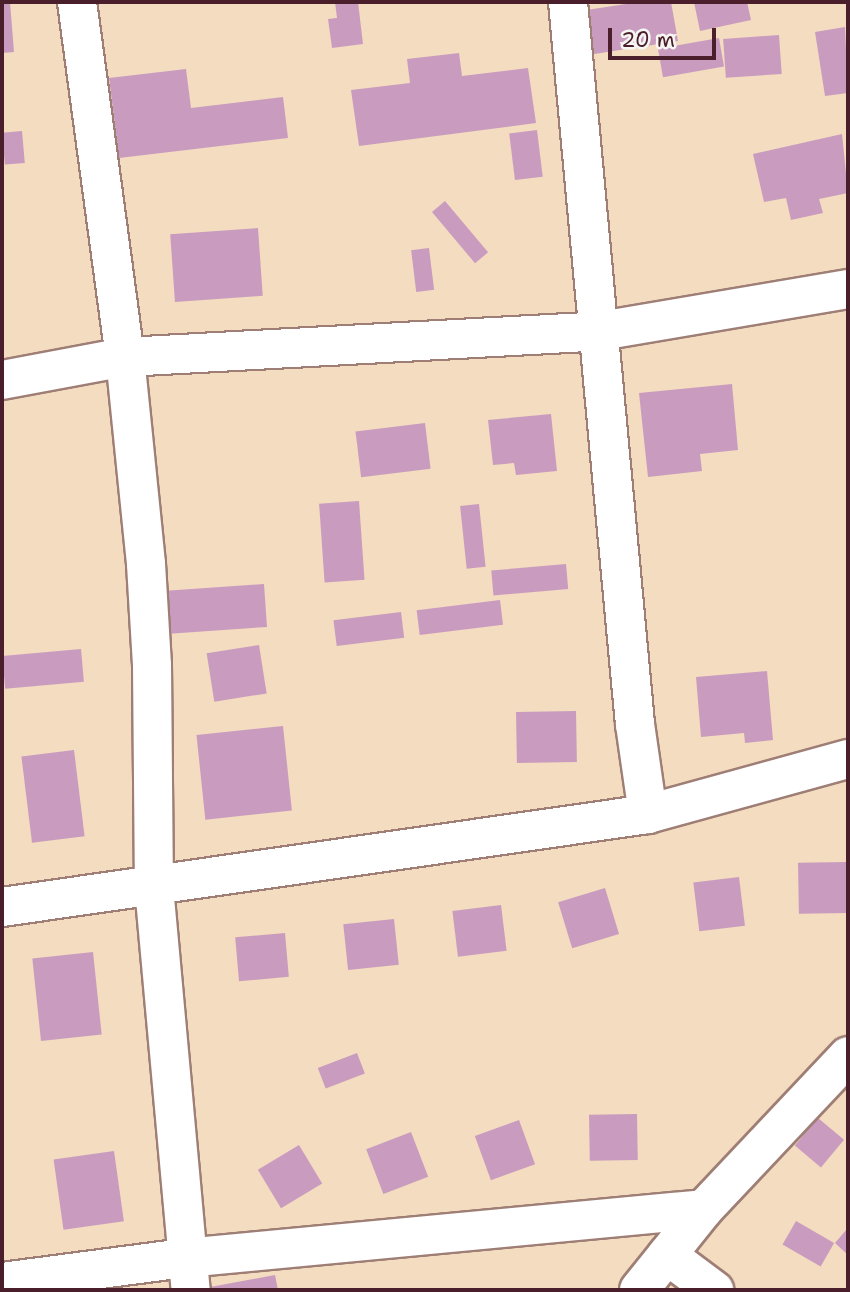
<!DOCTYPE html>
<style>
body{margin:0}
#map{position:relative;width:850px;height:1292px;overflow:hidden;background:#f3dcbf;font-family:"Shantell Sans",sans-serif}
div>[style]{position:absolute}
.building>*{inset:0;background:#c99cbf;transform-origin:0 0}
.roads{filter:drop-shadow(2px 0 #9e7e75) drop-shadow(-2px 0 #9e7e75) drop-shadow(0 2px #9e7e75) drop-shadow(0 -2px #9e7e75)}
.street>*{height:38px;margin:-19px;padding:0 19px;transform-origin:19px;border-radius:19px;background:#fff}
span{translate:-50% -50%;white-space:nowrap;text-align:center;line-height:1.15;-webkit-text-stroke:5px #f6f6f2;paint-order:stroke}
.frame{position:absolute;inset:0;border:4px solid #4a1f2b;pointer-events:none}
.scale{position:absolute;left:608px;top:28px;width:108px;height:32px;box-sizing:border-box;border:4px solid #4a1f2b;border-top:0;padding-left:9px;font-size:21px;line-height:24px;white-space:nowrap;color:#4a1f2b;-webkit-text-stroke:5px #f6f6f2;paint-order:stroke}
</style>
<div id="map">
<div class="building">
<i style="clip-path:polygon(2px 2px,10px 2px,14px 52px,2px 53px)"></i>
<i style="clip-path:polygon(335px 2px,358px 2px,363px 44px,332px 48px,328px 19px,337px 18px)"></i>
<i style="clip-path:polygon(639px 2px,671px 2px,678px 41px,588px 55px,580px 11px)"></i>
<i style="clip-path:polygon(694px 2px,747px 2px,751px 20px,700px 31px)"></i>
<i style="clip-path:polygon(845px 27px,848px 93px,825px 96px,815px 32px)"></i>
<i style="left:779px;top:35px;width:39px;height:56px;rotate:86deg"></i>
<i style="left:719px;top:38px;width:29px;height:62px;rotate:80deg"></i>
<i style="clip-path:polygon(459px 53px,462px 76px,528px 68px,536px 123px,359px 146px,351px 90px,410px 83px,407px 59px)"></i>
<i style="clip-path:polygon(186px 69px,191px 108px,283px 97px,288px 138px,119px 158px,109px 78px)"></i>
<i style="left:537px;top:130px;width:47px;height:28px;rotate:83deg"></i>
<i style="left:22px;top:131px;width:32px;height:20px;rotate:85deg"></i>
<i style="clip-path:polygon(842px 134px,848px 193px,819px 199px,823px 213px,791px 220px,786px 198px,764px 202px,753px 154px)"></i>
<i style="left:445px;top:201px;width:67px;height:17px;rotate:50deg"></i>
<i style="left:258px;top:228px;width:68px;height:88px;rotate:86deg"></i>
<i style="left:429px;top:248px;width:42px;height:18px;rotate:83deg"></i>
<i style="clip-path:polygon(732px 384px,738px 450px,700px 454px,702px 471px,648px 477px,639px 393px)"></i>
<i style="clip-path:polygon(551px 414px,557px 471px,516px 475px,514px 463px,493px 465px,488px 420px)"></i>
<i style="left:425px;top:423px;width:46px;height:70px;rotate:83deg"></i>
<i style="left:359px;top:501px;width:79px;height:40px;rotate:86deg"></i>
<i style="left:479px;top:504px;width:63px;height:19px;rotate:84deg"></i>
<i style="left:566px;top:564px;width:25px;height:75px;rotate:85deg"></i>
<i style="left:264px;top:584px;width:43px;height:98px;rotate:86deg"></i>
<i style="left:500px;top:600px;width:25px;height:84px;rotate:83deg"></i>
<i style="left:401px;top:612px;width:26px;height:68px;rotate:83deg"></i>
<i style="left:259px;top:645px;width:49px;height:53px;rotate:81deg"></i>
<i style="left:81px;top:649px;width:33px;height:79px;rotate:85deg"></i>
<i style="clip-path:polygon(767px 671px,773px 740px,745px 743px,744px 733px,701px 737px,696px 677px)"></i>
<i style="left:576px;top:711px;width:51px;height:60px;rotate:89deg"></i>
<i style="left:283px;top:726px;width:85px;height:87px;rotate:84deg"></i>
<i style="left:74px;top:750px;width:87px;height:53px;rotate:83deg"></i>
<i style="left:847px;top:862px;width:51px;height:49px;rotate:89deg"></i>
<i style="left:739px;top:877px;width:49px;height:46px;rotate:83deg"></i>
<i style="left:605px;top:888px;width:48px;height:49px;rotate:73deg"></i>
<i style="left:501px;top:905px;width:46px;height:49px;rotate:83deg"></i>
<i style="left:394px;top:919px;width:46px;height:51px;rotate:84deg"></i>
<i style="left:285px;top:933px;width:44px;height:50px;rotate:85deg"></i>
<i style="left:93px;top:952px;width:83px;height:61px;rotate:84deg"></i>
<i style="left:357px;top:1053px;width:22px;height:42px;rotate:69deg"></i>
<i style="left:637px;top:1114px;width:46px;height:48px;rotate:89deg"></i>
<i style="left:818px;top:1118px;width:34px;height:36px;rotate:40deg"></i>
<i style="left:519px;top:1120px;width:47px;height:47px;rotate:70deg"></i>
<i style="left:411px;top:1132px;width:48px;height:48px;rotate:69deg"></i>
<i style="left:299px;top:1145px;width:45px;height:48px;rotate:59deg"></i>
<i style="left:114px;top:1151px;width:71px;height:61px;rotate:82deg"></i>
<i style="left:796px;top:1221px;width:44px;height:27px;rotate:30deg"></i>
<i style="clip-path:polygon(847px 1229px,848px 1230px,848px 1255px,835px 1243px)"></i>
<i style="clip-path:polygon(275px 1275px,278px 1290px,210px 1290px,210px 1287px)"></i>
</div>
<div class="roads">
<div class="street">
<i style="left:77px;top:2px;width:358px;rotate:82.3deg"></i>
<i style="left:125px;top:357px;width:208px;rotate:84.2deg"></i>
<i style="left:146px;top:564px;width:101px;rotate:86.6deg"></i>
<i style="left:152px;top:665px;width:222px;rotate:89.5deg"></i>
<i style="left:154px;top:887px;width:405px;rotate:84.8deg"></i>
<i style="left:568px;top:2px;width:725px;rotate:84.7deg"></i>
<i style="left:635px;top:724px;width:91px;rotate:81.8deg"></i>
<i style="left:2px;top:380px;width:125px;rotate:-10.6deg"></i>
<i style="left:125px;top:357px;width:476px;rotate:-3.1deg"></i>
<i style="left:600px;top:331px;width:252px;rotate:-9.6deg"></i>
<i style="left:2px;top:907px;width:653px;rotate:-8.19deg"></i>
<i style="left:648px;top:814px;width:207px;rotate:-15.4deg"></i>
<i style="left:667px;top:1255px;width:59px;rotate:36.7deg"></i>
<i style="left:2px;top:1282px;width:185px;rotate:-7.5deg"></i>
<i style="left:185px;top:1258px;width:521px;rotate:-5.39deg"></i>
<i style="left:639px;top:1290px;width:104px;rotate:-51.3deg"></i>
<i style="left:704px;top:1209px;width:210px;rotate:-46.7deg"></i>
</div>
</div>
<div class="frame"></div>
<div class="scale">20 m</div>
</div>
